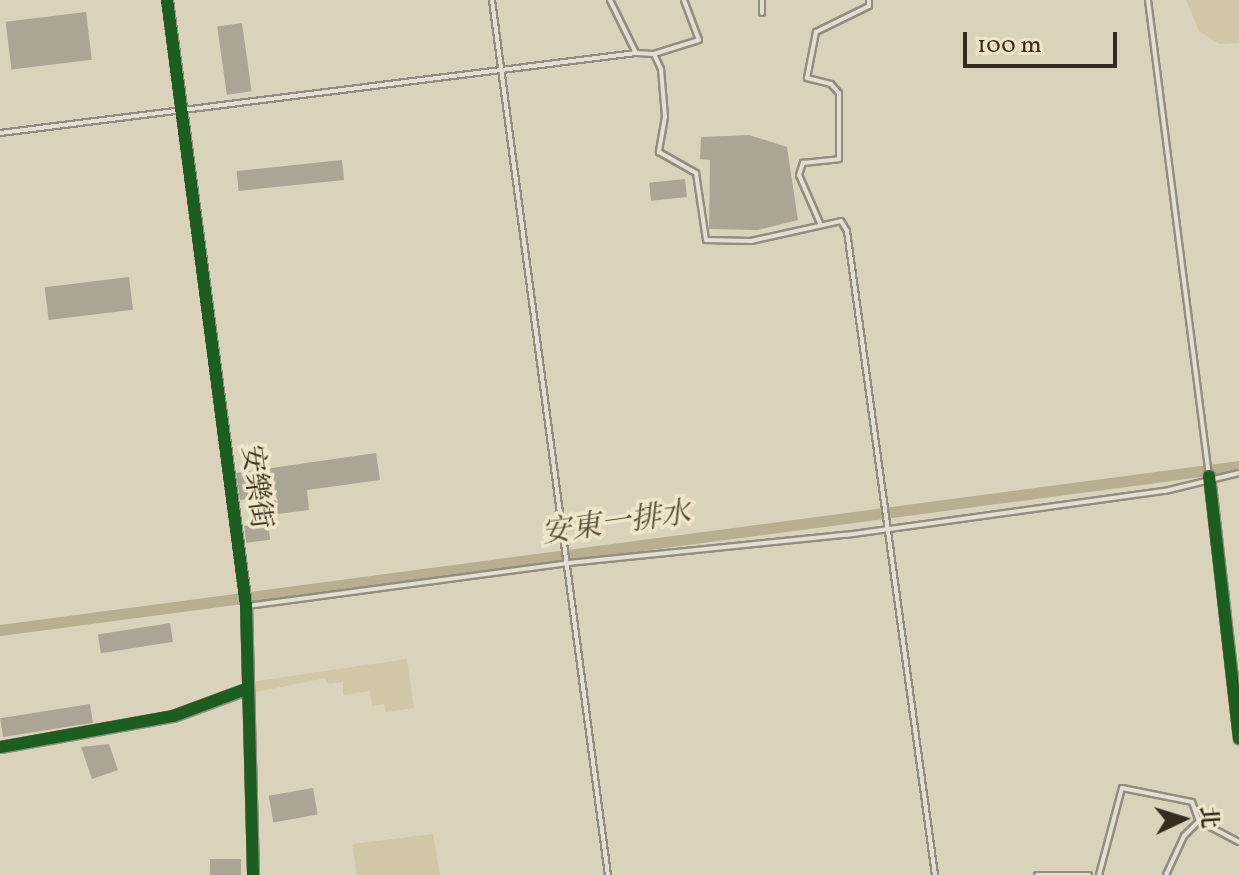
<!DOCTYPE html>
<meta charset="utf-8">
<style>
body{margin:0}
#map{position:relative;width:1239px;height:875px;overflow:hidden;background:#dad3bb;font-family:Vollkorn,"Noto Serif TC",serif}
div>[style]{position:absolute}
.green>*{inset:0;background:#d1c6a7}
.canal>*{height:11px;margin:-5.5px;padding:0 5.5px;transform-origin:5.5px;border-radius:5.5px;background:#b8ae90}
.building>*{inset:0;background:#aba595;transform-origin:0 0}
.roads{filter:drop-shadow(2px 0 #928d7e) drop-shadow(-2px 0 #928d7e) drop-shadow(0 2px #928d7e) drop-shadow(0 -2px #928d7e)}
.service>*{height:4px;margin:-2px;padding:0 2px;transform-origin:2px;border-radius:2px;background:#e2ded2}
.minor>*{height:9px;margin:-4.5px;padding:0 4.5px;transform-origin:4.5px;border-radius:4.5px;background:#e2ded2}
.cycleway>*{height:12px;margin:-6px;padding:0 6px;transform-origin:6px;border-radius:6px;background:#1b5e20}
span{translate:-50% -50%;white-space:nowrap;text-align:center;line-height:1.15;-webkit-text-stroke:7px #efe6ca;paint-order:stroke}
.street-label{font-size:28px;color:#352b1e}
.water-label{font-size:30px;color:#584e3a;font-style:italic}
.north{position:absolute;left:1143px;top:779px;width:80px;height:80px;-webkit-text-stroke:6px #efe6ca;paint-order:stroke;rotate:86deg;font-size:22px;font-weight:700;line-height:32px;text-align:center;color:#352b1e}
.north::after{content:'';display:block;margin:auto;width:28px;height:36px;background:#352b1e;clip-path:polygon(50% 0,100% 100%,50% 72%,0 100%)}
.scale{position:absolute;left:963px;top:32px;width:154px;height:36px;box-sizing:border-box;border:4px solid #352b1e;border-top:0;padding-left:10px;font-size:24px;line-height:28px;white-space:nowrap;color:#352b1e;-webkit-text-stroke:6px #efe6ca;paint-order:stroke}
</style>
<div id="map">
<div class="green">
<i style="clip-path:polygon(1186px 0,1239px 0,1239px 43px,1219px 44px,1199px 31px)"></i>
<i style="clip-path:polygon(407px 659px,414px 708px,386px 712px,384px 704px,372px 706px,370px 691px,343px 695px,343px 682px,329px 684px,325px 678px,251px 693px,251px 682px)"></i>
<i style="clip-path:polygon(433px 834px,440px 875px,357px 875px,352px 844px)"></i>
</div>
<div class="canal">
<i style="left:0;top:630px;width:1250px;rotate:-7.54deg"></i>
</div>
<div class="building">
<i style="left:86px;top:12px;width:48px;height:81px;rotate:83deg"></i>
<i style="left:242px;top:23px;width:69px;height:25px;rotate:82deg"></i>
<i style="clip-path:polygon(749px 135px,787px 147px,798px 220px,758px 230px,709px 229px,710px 160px,700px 159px,701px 137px)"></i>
<i style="left:342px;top:160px;width:20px;height:106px;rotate:84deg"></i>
<i style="left:685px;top:179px;width:18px;height:36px;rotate:84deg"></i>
<i style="left:129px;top:277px;width:33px;height:85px;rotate:83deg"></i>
<i style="clip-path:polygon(376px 453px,380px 480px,307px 490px,309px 510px,270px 515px,267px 496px,240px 500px,236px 473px)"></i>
<i style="left:268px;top:523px;width:17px;height:24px;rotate:83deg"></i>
<i style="left:170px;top:623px;width:19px;height:73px;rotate:81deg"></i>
<i style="left:90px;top:704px;width:19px;height:91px;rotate:81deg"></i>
<i style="clip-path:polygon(109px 744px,118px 770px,92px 779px,81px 747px)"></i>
<i style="left:313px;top:788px;width:27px;height:45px;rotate:80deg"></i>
<i style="left:210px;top:859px;width:31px;height:16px"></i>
</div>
<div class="roads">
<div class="service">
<i style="left:492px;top:0;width:883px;rotate:82.45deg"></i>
<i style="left:610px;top:0;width:59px;rotate:63.9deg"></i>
<i style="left:636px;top:53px;width:18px;rotate:3deg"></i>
<i style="left:654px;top:54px;width:17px;rotate:65deg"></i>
<i style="left:661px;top:69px;width:48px;rotate:85.2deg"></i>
<i style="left:665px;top:117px;width:36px;rotate:100deg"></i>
<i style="left:659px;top:152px;width:43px;rotate:29.6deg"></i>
<i style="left:696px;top:173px;width:68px;rotate:81.5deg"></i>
<i style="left:706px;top:240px;width:45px;rotate:1.3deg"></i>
<i style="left:751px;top:241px;width:92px;rotate:-12.5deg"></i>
<i style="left:841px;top:221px;width:12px;rotate:59deg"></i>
<i style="left:847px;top:231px;width:650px;rotate:82.22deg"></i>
<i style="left:762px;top:0;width:13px;rotate:90deg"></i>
<i style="left:1148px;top:0;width:478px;rotate:82.7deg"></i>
<i style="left:654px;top:54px;width:47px;rotate:-17.3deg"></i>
<i style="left:699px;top:40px;width:43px;rotate:-110.6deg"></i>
<i style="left:0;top:133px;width:641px;rotate:-7.17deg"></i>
<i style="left:820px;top:223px;width:52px;rotate:-113.6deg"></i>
<i style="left:799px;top:175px;width:13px;rotate:-72deg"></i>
<i style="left:803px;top:163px;width:36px;rotate:-6deg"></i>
<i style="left:839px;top:159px;width:66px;rotate:-90deg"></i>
<i style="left:839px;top:93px;width:12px;rotate:-132deg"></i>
<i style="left:831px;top:84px;width:25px;rotate:-166deg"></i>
<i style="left:807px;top:78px;width:47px;rotate:-78.9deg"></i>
<i style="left:816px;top:32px;width:59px;rotate:-26.1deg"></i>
<i style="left:869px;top:6px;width:6px;rotate:-90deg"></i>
<i style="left:247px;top:606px;width:324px;rotate:-7.6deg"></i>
<i style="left:568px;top:563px;width:279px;rotate:-5.8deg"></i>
<i style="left:846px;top:535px;width:322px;rotate:-7.9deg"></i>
<i style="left:1165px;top:491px;width:76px;rotate:-13.7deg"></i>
<i style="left:1037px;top:875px;width:52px"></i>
<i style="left:1099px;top:875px;width:90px;rotate:-75.2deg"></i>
<i style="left:1122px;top:788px;width:71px;rotate:11.3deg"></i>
<i style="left:1192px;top:802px;width:20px;rotate:70deg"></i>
<i style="left:1199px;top:821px;width:45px;rotate:27.7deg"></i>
<i style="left:1166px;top:875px;width:43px;rotate:-65.2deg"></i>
<i style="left:1184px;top:836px;width:21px;rotate:-45deg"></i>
</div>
<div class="minor">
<i style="left:167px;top:0;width:611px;rotate:82.57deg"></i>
<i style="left:246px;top:606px;width:269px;rotate:88.5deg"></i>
<i style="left:1209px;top:476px;width:264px;rotate:83.5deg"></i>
<i style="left:0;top:747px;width:176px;rotate:-10.2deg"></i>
<i style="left:173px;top:716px;width:78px;rotate:-20.3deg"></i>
</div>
</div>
<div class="cycleway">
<i style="left:167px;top:0;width:611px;rotate:82.57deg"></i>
<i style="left:246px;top:606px;width:269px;rotate:88.5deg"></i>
<i style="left:1209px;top:476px;width:264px;rotate:83.5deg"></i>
<i style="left:0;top:747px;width:176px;rotate:-10.2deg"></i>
<i style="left:173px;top:716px;width:78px;rotate:-20.3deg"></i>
</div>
<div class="street-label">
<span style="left:255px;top:487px;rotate:83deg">安樂街</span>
</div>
<div class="water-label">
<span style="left:616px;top:524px;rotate:-8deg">安東一排水</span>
</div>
<div class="north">北</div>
<div class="scale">100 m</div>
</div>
